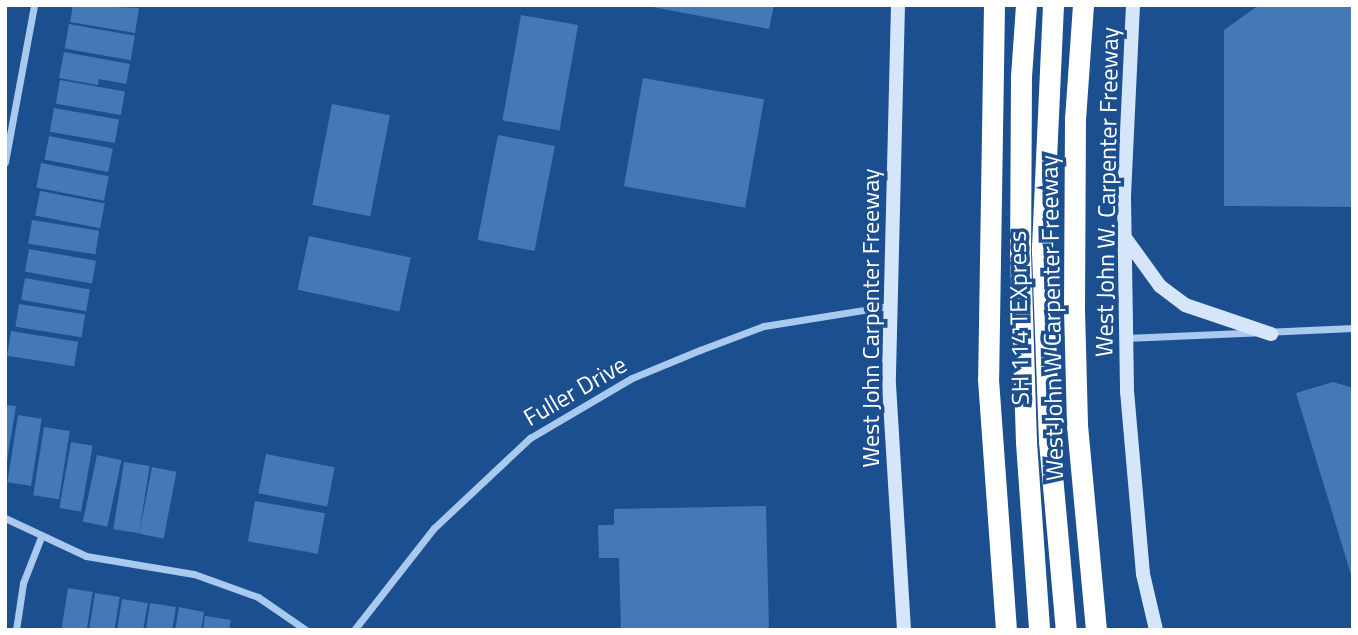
<!DOCTYPE html>
<style>
body{margin:0}
#map{position:relative;width:1358px;height:635px;overflow:hidden;background:#1b4f8f;font-family:"Titillium Web",sans-serif}
div>[style]{position:absolute}
.building>*{inset:0;background:#4478b7;transform-origin:0 0}
.street>*{height:7px;margin:-3.5px;padding:0 3.5px;transform-origin:3.5px;border-radius:3.5px;background:#a9c9ee}
.secondary>*{height:14px;margin:-7px;padding:0 7px;transform-origin:7px;border-radius:7px;background:#d6e6fa}
.highway>*{height:21px;margin:-10.5px;padding:0 10.5px;transform-origin:10.5px;border-radius:10.5px;background:#fff}
span{translate:-50% -50%;white-space:nowrap;text-align:center;line-height:1.15;-webkit-text-stroke:7px #1b4f8f;paint-order:stroke}
.street-label{font-size:24px;color:#fff}
.frame{position:absolute;inset:0;border:7px solid #fff;pointer-events:none}
</style>
<div id="map">
<div class="building">
<i style="clip-path:polygon(73px 5px,139px 8px,135px 33px,70px 22px)"></i>
<i style="clip-path:polygon(642px 5px,774px 5px,769px 29px)"></i>
<i style="clip-path:polygon(1259px 5px,1353px 5px,1353px 207px,1224px 206px,1224px 30px)"></i>
<i style="left:521px;top:15px;width:58px;height:107px;rotate:10deg"></i>
<i style="left:69px;top:24px;width:67px;height:25px;rotate:10deg"></i>
<i style="clip-path:polygon(64px 52px,130px 64px,126px 84px,99px 79px,98px 85px,59px 78px)"></i>
<i style="left:643px;top:78px;width:123px;height:110px;rotate:10deg"></i>
<i style="left:60px;top:80px;width:66px;height:24px;rotate:10deg"></i>
<i style="left:332px;top:104px;width:59px;height:103px;rotate:11deg"></i>
<i style="left:54px;top:108px;width:66px;height:24px;rotate:10deg"></i>
<i style="left:498px;top:135px;width:58px;height:107px;rotate:11deg"></i>
<i style="left:49px;top:136px;width:65px;height:24px;rotate:11deg"></i>
<i style="left:41px;top:163px;width:69px;height:25px;rotate:11deg"></i>
<i style="left:40px;top:191px;width:66px;height:25px;rotate:11deg"></i>
<i style="left:32px;top:220px;width:68px;height:24px;rotate:9deg"></i>
<i style="left:309px;top:236px;width:104px;height:55px;rotate:12deg"></i>
<i style="left:29px;top:249px;width:68px;height:23px;rotate:10deg"></i>
<i style="left:25px;top:278px;width:66px;height:22px;rotate:10deg"></i>
<i style="left:19px;top:304px;width:67px;height:23px;rotate:9deg"></i>
<i style="left:11px;top:331px;width:68px;height:25px;rotate:9deg"></i>
<i style="clip-path:polygon(1333px 382px,1353px 388px,1352px 578px,1296px 393px)"></i>
<i style="clip-path:polygon(5px 405px,16px 406px,7px 461px,5px 461px)"></i>
<i style="left:18px;top:415px;width:24px;height:68px;rotate:9deg"></i>
<i style="left:44px;top:427px;width:26px;height:69px;rotate:9deg"></i>
<i style="left:71px;top:442px;width:22px;height:67px;rotate:10deg"></i>
<i style="left:266px;top:454px;width:70px;height:40px;rotate:11deg"></i>
<i style="left:97px;top:455px;width:25px;height:68px;rotate:12deg"></i>
<i style="left:124px;top:462px;width:26px;height:68px;rotate:9deg"></i>
<i style="left:152px;top:467px;width:25px;height:68px;rotate:11deg"></i>
<i style="left:255px;top:501px;width:71px;height:41px;rotate:10deg"></i>
<i style="clip-path:polygon(766px 506px,769px 630px,621px 630px,619px 558px,599px 558px,598px 525px,614px 525px,614px 509px)"></i>
<i style="left:68px;top:588px;width:25px;height:43px;rotate:9deg"></i>
<i style="left:95px;top:593px;width:25px;height:37px;rotate:9deg"></i>
<i style="clip-path:polygon(122px 599px,148px 603px,143px 630px,117px 630px)"></i>
<i style="clip-path:polygon(150px 603px,176px 607px,172px 630px,146px 630px)"></i>
<i style="clip-path:polygon(179px 607px,204px 612px,201px 630px,175px 630px)"></i>
<i style="clip-path:polygon(205px 616px,231px 620px,229px 630px,203px 630px)"></i>
</div>
<div class="street">
<i style="left:5px;top:162px;width:160px;rotate:-79.5deg"></i>
<i style="left:1126px;top:338px;width:227px;rotate:-2.5deg"></i>
<i style="left:5px;top:518px;width:89px;rotate:25.1deg"></i>
<i style="left:86px;top:556px;width:109px;rotate:9.5deg"></i>
<i style="left:194px;top:574px;width:68px;rotate:19.8deg"></i>
<i style="left:258px;top:597px;width:58px;rotate:34.5deg"></i>
<i style="left:16px;top:630px;width:48px;rotate:-81.5deg"></i>
<i style="left:23px;top:583px;width:49px;rotate:-68.6deg"></i>
<i style="left:354px;top:630px;width:130px;rotate:-51.9deg"></i>
<i style="left:434px;top:528px;width:132px;rotate:-43.2deg"></i>
<i style="left:530px;top:438px;width:118px;rotate:-30.5deg"></i>
<i style="left:632px;top:378px;width:74px;rotate:-22.4deg"></i>
<i style="left:700px;top:350px;width:68px;rotate:-20.6deg"></i>
<i style="left:764px;top:326px;width:127px;rotate:-9.1deg"></i>
</div>
<div class="secondary">
<i style="left:898px;top:5px;width:380px;rotate:91.4deg"></i>
<i style="left:889px;top:385px;width:245px;rotate:86.5deg"></i>
<i style="left:1133px;top:5px;width:193px;rotate:92.7deg"></i>
<i style="left:1124px;top:198px;width:193px;rotate:89.1deg"></i>
<i style="left:1127px;top:391px;width:184px;rotate:85deg"></i>
<i style="left:1143px;top:574px;width:57px;rotate:76.9deg"></i>
<i style="left:1126px;top:239px;width:58px;rotate:54.1deg"></i>
<i style="left:1160px;top:286px;width:31px;rotate:37deg"></i>
<i style="left:1185px;top:305px;width:91px;rotate:18.6deg"></i>
</div>
<div class="highway">
<i style="left:994px;top:5px;width:374px;rotate:90.9deg"></i>
<i style="left:988px;top:379px;width:252px;rotate:85.9deg"></i>
<i style="left:1026px;top:5px;width:71px;rotate:94deg"></i>
<i style="left:1021px;top:76px;width:175px;rotate:90.3deg"></i>
<i style="left:1020px;top:251px;width:191px;rotate:88.2deg"></i>
<i style="left:1026px;top:442px;width:188px;rotate:86deg"></i>
<i style="left:1053px;top:5px;width:246px;rotate:92.6deg"></i>
<i style="left:1042px;top:251px;width:190px;rotate:87.9deg"></i>
<i style="left:1049px;top:441px;width:190px;rotate:84.9deg"></i>
<i style="left:1083px;top:5px;width:113px;rotate:94deg"></i>
<i style="left:1075px;top:118px;width:191px;rotate:90.3deg"></i>
<i style="left:1074px;top:309px;width:116px;rotate:88.5deg"></i>
<i style="left:1077px;top:425px;width:206px;rotate:84.7deg"></i>
</div>
<div class="street-label">
<span style="left:1107px;top:192px;rotate:-89deg">West John W. Carpenter Freeway</span>
<span style="left:871px;top:318px;rotate:-90deg">West John Carpenter Freeway</span>
<span style="left:1019px;top:318px;rotate:-91deg">SH 114 TEXpress</span>
<span style="left:1052px;top:318px;rotate:-91deg">West John W Carpenter Freeway</span>
<span style="left:575px;top:391px;rotate:-30deg">Fuller Drive</span>
</div>
<div class="frame"></div>
</div>
